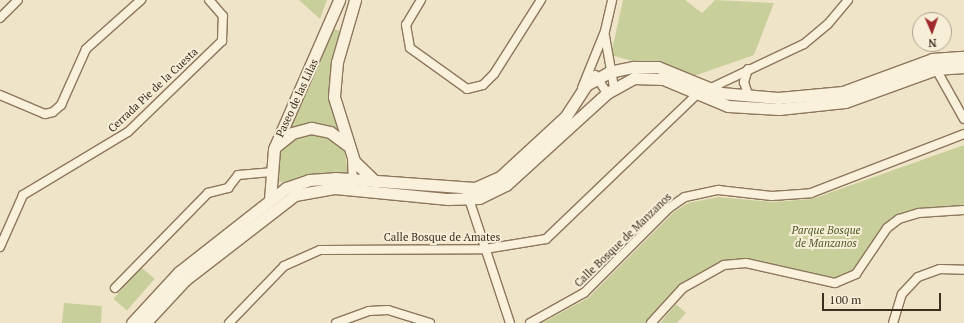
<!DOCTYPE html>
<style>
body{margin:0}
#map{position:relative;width:964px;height:323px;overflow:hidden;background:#f0e4c8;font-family:"PT Serif",serif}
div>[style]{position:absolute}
.green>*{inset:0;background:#c9cf9b;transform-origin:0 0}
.roads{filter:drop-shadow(1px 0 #8d765c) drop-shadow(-1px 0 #8d765c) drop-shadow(0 1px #8d765c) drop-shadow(0 -1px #8d765c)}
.minor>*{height:8px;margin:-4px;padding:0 4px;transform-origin:4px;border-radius:4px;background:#faf1dc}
.tertiary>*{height:11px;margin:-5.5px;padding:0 5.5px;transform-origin:5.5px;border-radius:5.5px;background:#faf1dc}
span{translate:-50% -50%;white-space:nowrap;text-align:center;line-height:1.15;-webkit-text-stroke:4px #f7eed8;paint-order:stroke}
.street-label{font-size:11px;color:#3d2e20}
.park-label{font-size:11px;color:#4d5a26;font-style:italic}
.north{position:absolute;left:912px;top:12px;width:40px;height:40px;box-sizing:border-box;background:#f7eed8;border:1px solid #ada18e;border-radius:50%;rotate:178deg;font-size:11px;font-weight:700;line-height:16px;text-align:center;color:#3d2e20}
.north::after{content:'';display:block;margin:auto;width:14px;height:18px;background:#9e2a2b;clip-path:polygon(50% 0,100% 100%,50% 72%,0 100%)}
.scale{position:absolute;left:822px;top:293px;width:119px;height:18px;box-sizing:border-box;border:2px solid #3d2e20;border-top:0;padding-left:5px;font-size:12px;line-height:14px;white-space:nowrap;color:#3d2e20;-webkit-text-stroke:3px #f7eed8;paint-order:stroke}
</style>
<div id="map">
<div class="green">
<i style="clip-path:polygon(299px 0,327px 0,320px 19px)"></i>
<i style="clip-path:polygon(623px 0,685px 0,702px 13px,715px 0,774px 3px,754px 55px,691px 77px,611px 55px)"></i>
<i style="clip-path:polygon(334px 29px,340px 31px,330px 98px,338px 131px,286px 132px)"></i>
<i style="clip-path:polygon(311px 133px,328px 136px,344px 149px,349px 177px,279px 182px,277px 152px,294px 137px)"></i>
<i style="clip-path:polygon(964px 145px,964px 206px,910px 210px,891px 218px,849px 274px,835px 279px,734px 259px,708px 268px,680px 285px,646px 323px,542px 323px,588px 298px,674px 212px,688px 203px,718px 197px,772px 202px,812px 199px)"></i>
<i style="left:141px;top:267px;width:18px;height:42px;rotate:41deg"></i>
<i style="clip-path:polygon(64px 303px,102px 306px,101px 323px,62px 323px)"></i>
<i style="clip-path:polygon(676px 304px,686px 313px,677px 323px,660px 323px)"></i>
</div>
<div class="roads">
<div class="minor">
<i style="left:421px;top:0;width:29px;rotate:121deg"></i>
<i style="left:406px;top:25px;width:23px;rotate:80deg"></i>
<i style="left:410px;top:48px;width:70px;rotate:35.7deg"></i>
<i style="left:467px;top:89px;width:16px;rotate:-14deg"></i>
<i style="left:483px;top:85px;width:16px;rotate:-45deg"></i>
<i style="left:494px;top:74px;width:88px;rotate:-57.6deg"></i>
<i style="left:0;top:18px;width:25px;rotate:-45deg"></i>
<i style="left:605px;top:36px;width:52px;rotate:80deg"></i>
<i style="left:748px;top:69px;width:14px;rotate:107deg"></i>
<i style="left:744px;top:82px;width:16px;rotate:72deg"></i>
<i style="left:936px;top:69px;width:57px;rotate:60.8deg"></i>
<i style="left:595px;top:75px;width:22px;rotate:56deg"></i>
<i style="left:582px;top:88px;width:61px;rotate:-68deg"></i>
<i style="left:605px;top:31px;width:32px;rotate:-77deg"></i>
<i style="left:0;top:95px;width:49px;rotate:22.9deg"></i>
<i style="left:45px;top:114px;width:8px;rotate:-14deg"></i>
<i style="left:53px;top:112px;width:11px;rotate:-41deg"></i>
<i style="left:61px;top:105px;width:61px;rotate:-65.9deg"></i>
<i style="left:86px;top:49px;width:74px;rotate:-41.7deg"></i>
<i style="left:352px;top:157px;width:26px;rotate:88deg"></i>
<i style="left:467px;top:193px;width:137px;rotate:71.7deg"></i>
<i style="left:0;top:247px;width:57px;rotate:-66.1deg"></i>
<i style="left:23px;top:195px;width:122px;rotate:-31deg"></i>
<i style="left:128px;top:132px;width:131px;rotate:-44.1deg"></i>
<i style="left:222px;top:41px;width:25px;rotate:-88deg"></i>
<i style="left:223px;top:16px;width:21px;rotate:-131deg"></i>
<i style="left:115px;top:288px;width:133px;rotate:-45.6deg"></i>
<i style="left:208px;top:193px;width:21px;rotate:-14deg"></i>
<i style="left:228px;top:188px;width:16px;rotate:-52deg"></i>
<i style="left:238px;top:175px;width:33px;rotate:-5deg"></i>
<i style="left:229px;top:323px;width:79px;rotate:-46deg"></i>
<i style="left:284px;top:266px;width:39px;rotate:-24deg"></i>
<i style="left:320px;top:250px;width:165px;rotate:-0.3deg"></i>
<i style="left:485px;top:249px;width:62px;rotate:-9.3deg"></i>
<i style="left:546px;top:239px;width:208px;rotate:-43.8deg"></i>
<i style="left:696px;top:95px;width:119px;rotate:-25.3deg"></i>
<i style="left:804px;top:44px;width:31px;rotate:-40deg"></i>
<i style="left:828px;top:24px;width:31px;rotate:-50deg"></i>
<i style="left:336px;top:323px;width:35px;rotate:-20deg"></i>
<i style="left:369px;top:311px;width:19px;rotate:-3deg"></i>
<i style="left:388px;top:310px;width:44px;rotate:17.2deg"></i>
<i style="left:530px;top:323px;width:62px;rotate:-29.1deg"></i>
<i style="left:584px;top:293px;width:120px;rotate:-45deg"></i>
<i style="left:669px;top:208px;width:19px;rotate:-35deg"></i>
<i style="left:685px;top:197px;width:34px;rotate:-12deg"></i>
<i style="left:718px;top:190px;width:54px;rotate:6.3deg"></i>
<i style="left:772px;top:196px;width:39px;rotate:-4deg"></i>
<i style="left:811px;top:193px;width:164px;rotate:-21.1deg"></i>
<i style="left:651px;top:323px;width:47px;rotate:-47.6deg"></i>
<i style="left:683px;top:288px;width:47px;rotate:-29.3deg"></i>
<i style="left:724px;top:265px;width:22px;rotate:-5deg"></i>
<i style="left:746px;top:263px;width:91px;rotate:12.7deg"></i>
<i style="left:835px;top:283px;width:23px;rotate:-23deg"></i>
<i style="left:856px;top:274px;width:55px;rotate:-56deg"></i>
<i style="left:887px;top:228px;width:15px;rotate:-37deg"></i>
<i style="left:899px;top:219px;width:21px;rotate:-17deg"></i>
<i style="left:919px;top:213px;width:45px;rotate:-3.8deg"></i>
<i style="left:893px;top:323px;width:30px;rotate:-73deg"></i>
<i style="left:902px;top:294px;width:23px;rotate:-47deg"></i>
<i style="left:918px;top:277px;width:23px;rotate:-20deg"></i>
<i style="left:940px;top:269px;width:24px;rotate:2deg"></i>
</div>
<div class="tertiary">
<i style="left:355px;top:0;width:65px;rotate:106.2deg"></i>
<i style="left:337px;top:62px;width:35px;rotate:95deg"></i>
<i style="left:334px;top:97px;width:67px;rotate:72.6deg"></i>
<i style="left:354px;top:161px;width:30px;rotate:44deg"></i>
<i style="left:275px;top:147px;width:22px;rotate:-39deg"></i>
<i style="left:292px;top:133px;width:20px;rotate:-15deg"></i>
<i style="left:311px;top:128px;width:19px;rotate:12deg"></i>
<i style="left:330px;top:132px;width:21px;rotate:37deg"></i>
<i style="left:270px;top:199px;width:50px;rotate:-85.4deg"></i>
<i style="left:274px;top:149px;width:163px;rotate:-66.4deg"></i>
<i style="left:132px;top:323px;width:69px;rotate:-47.3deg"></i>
<i style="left:179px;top:272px;width:136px;rotate:-38.1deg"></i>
<i style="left:286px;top:188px;width:24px;rotate:-19deg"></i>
<i style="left:309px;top:180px;width:26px;rotate:-4deg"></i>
<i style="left:335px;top:178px;width:140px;rotate:4.1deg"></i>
<i style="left:475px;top:188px;width:27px;rotate:-24deg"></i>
<i style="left:500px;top:177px;width:90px;rotate:-42.7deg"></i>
<i style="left:566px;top:116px;width:37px;rotate:-57deg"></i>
<i style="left:586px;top:85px;width:26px;rotate:-29deg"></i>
<i style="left:609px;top:72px;width:25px;rotate:-12deg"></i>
<i style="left:633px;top:67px;width:25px"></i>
<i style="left:658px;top:67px;width:68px;rotate:22.4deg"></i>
<i style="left:721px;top:93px;width:57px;rotate:5deg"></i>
<i style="left:778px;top:98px;width:65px;rotate:-5.3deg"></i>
<i style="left:843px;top:92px;width:95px;rotate:-20.3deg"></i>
<i style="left:932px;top:59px;width:32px;rotate:-4deg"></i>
<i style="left:145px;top:323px;width:59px;rotate:-47.1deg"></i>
<i style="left:185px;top:280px;width:139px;rotate:-37.7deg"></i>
<i style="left:295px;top:195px;width:41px;rotate:-9.9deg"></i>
<i style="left:335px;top:188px;width:114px;rotate:5.6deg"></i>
<i style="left:448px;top:199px;width:31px;rotate:-2deg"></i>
<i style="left:479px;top:198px;width:30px;rotate:-26deg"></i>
<i style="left:506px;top:185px;width:137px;rotate:-42.3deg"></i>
<i style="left:607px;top:93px;width:31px;rotate:-29deg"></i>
<i style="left:634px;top:78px;width:29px;rotate:2deg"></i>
<i style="left:663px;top:79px;width:70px;rotate:22.6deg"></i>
<i style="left:728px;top:106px;width:51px;rotate:3.4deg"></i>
<i style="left:779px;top:109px;width:66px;rotate:-6.1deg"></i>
<i style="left:845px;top:102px;width:97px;rotate:-19.9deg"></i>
<i style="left:936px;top:69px;width:28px;rotate:-4deg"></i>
</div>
</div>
<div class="street-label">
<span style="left:153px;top:90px;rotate:-43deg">Cerrada Pie de la Cuesta</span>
<span style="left:297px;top:98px;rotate:-65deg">Paseo de las Lilas</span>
<span style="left:442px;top:237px">Calle Bosque de Amates</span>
<span style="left:623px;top:240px;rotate:-44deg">Calle Bosque de Manzanos</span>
</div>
<div class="park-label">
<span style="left:826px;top:237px">Parque Bosque<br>de Manzanos</span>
</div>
<div class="north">N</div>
<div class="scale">100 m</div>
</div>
